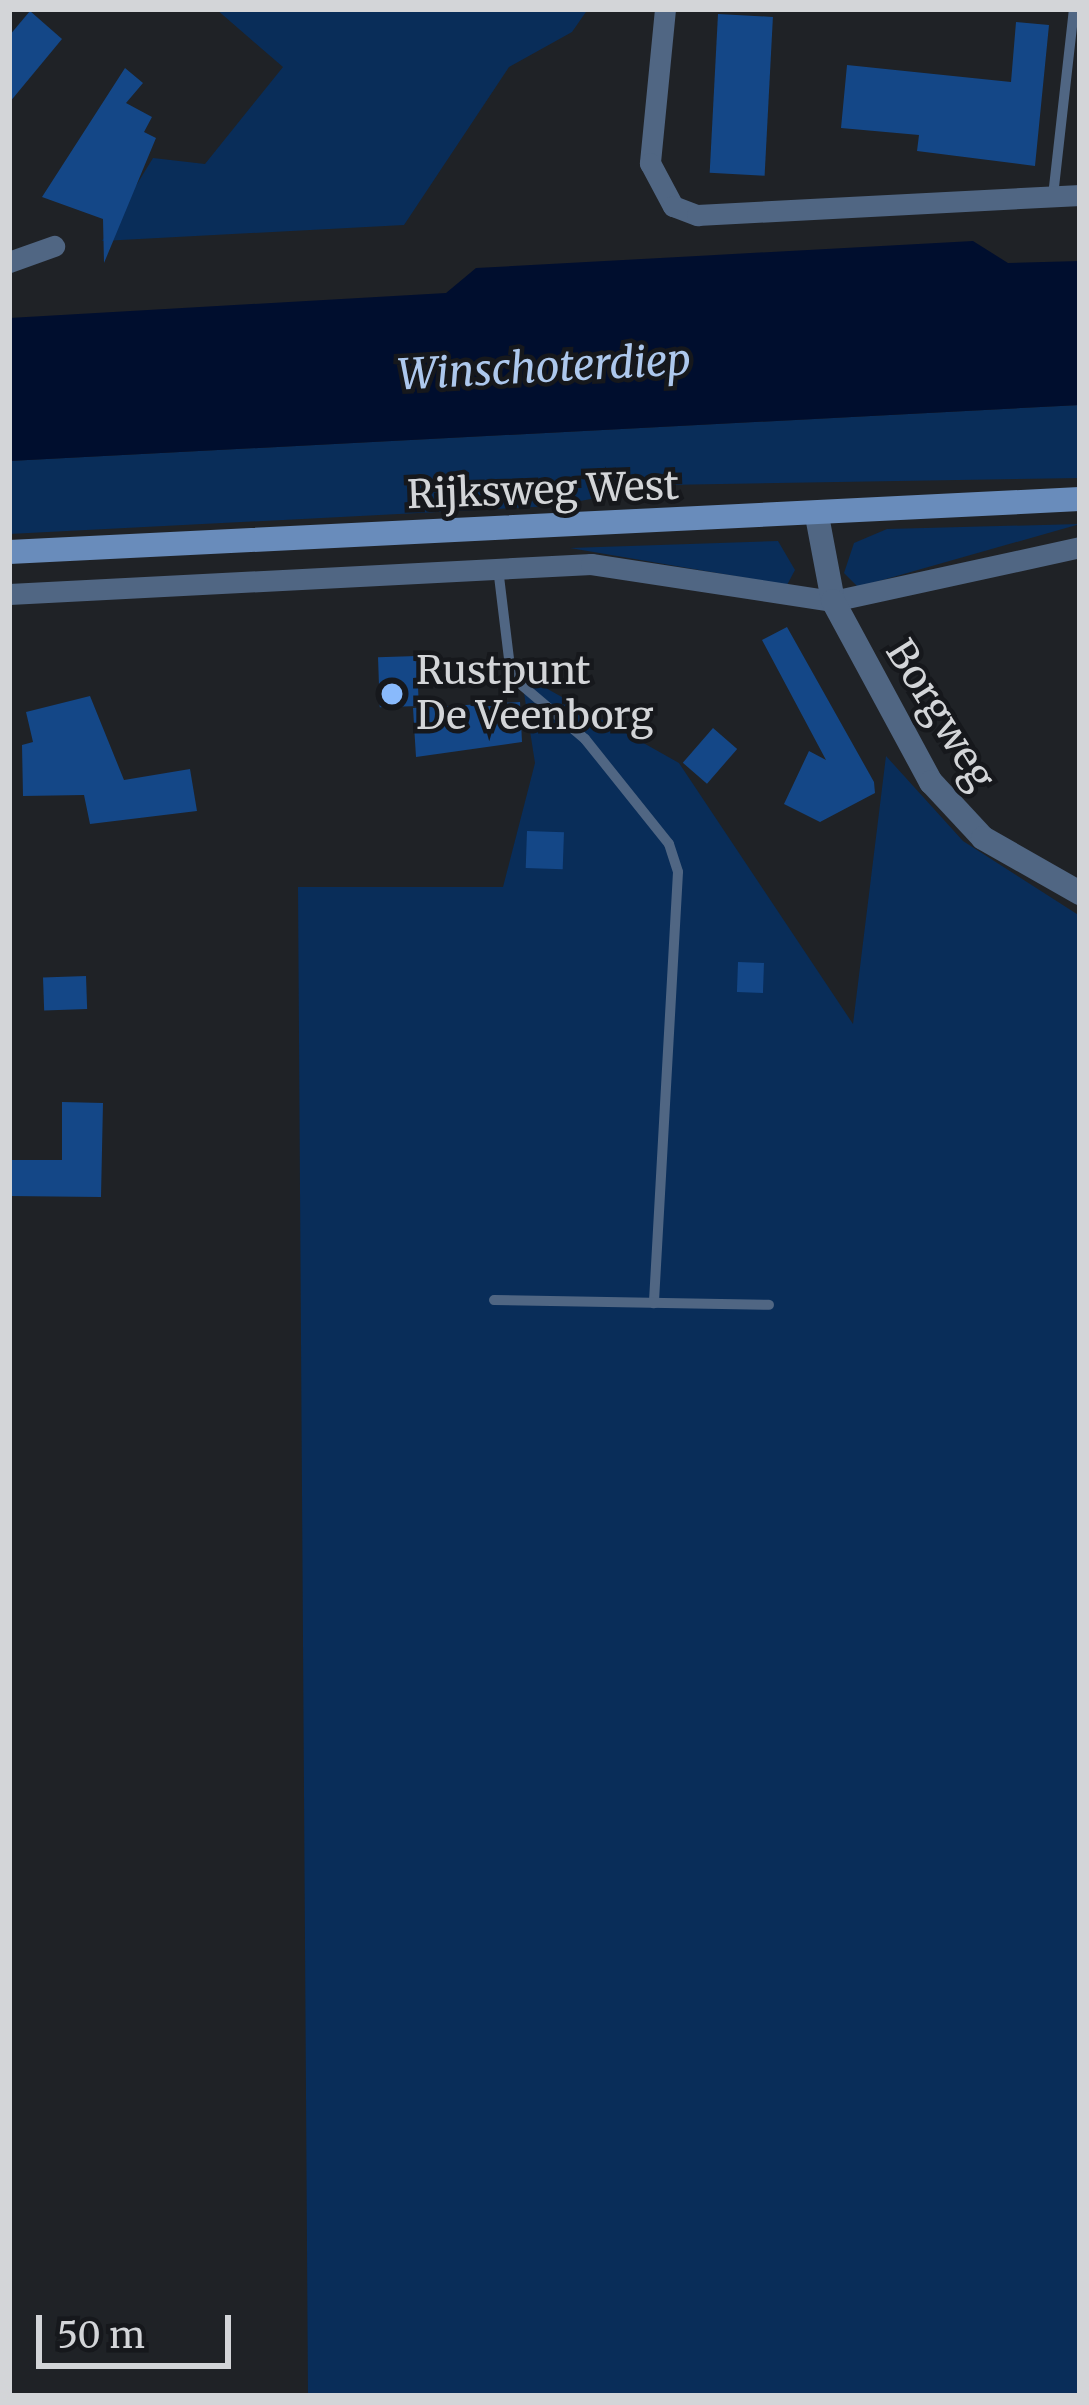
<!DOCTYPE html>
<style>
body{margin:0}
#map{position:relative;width:1089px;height:2405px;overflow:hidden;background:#1f2226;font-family:Merriweather,serif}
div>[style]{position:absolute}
.green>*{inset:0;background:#092d59}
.water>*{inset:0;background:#000e2e}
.building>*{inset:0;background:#144787;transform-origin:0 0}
.service>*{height:10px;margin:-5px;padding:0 5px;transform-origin:5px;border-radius:5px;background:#506683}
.minor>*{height:21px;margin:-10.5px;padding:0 10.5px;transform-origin:10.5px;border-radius:10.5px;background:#506683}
.tertiary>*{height:24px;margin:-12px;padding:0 12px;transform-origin:12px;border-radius:12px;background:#506683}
.secondary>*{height:24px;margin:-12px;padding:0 12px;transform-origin:12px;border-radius:12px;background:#698cbb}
.dots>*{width:33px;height:33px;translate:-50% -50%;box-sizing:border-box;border:6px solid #16181c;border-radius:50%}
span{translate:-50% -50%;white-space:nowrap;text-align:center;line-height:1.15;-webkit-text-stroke:9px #16181c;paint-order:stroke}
.street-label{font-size:39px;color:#d3d5d8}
.poi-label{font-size:39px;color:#d3d5d8}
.left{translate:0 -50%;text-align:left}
.water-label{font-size:42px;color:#adc8ed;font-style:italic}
.frame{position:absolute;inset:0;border:12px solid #d3d5d8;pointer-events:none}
.scale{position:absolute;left:36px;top:2315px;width:195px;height:54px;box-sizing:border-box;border:6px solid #d3d5d8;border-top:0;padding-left:15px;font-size:36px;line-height:42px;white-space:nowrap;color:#d3d5d8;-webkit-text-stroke:9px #16181c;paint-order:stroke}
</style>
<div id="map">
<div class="green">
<i style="clip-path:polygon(216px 9px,588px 9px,572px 32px,509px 67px,404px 225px,102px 241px,153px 158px,205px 164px,283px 67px)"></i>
<i style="clip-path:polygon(1080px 405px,1080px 478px,664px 485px,554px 506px,9px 534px,9px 461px)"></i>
<i style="clip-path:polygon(1080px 524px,858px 587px,844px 573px,854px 543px,887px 529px)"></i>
<i style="clip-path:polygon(778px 541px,795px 570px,787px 585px,570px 548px)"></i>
<i style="clip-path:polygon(521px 674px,679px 763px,853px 1024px,886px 756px,963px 841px,1080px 916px,1080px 2396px,308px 2396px,298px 887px,503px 887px,535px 763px)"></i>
</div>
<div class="water">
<i style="clip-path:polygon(973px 241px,1008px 263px,1080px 261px,1080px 405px,9px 461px,9px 318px,446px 293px,476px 268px)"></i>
</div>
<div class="building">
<i style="clip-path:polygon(30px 11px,62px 39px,9px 103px,9px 36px)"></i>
<i style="left:718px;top:14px;width:55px;height:159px;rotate:3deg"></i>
<i style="clip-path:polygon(1016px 22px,1049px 25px,1035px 166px,917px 151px,919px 135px,841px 128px,847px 65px,1011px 82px)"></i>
<i style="clip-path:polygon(125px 68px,143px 83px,126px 103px,152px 117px,144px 132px,156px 138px,104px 263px,103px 219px,42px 197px)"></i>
<i style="clip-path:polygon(787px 627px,874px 782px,875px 793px,820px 822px,784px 804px,809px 751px,826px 760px,762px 640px)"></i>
<i style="left:417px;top:656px;width:50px;height:39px;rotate:88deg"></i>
<i style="clip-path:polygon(90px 696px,124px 780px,190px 769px,197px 811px,90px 824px,84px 795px,23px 796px,22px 745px,33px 742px,26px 712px)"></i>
<i style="clip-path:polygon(520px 702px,522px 742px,416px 757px,413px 708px)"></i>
<i style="left:713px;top:728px;width:32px;height:46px;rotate:41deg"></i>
<i style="left:527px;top:831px;width:37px;height:37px;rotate:2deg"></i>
<i style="left:738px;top:962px;width:26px;height:30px;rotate:2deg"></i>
<i style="left:86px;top:976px;width:33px;height:43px;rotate:88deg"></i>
<i style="clip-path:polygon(62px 1102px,103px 1103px,101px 1197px,9px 1196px,9px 1160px,62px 1160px)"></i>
</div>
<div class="service">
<i style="left:1053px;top:196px;width:188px;rotate:-83.6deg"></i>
<i style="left:498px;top:568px;width:109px;rotate:83.1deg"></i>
<i style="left:511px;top:676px;width:97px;rotate:40.4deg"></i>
<i style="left:585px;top:739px;width:134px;rotate:51.3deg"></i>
<i style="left:669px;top:844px;width:29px;rotate:72deg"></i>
<i style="left:678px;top:872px;width:432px;rotate:93.2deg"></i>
<i style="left:494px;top:1300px;width:275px;rotate:1deg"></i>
</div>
<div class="minor">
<i style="left:665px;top:9px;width:155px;rotate:95.6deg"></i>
<i style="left:650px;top:163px;width:49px;rotate:61.9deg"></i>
<i style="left:673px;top:206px;width:26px;rotate:21deg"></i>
<i style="left:697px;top:215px;width:384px;rotate:-3deg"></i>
<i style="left:9px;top:262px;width:48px;rotate:-19.6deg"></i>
<i style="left:9px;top:594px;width:583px;rotate:-2.95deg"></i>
<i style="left:591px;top:564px;width:245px;rotate:8.7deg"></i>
<i style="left:833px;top:601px;width:253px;rotate:-12.3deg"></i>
</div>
<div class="tertiary">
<i style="left:817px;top:516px;width:86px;rotate:79.3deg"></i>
<i style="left:833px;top:601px;width:206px;rotate:61.6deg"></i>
<i style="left:931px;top:782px;width:76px;rotate:47.1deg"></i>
<i style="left:983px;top:838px;width:112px;rotate:29.6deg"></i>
</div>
<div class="secondary">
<i style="left:9px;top:552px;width:1072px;rotate:-2.83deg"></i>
</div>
<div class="dots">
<i style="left:392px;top:694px;background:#89bafc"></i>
</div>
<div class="street-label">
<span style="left:543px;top:491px;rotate:-2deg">Rijksweg West</span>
<span style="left:940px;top:715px;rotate:58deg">Borgweg</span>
</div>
<div class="poi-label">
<span class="left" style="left:416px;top:694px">Rustpunt<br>De Veenborg</span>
</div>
<div class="water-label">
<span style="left:544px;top:367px;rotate:-3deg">Winschoterdiep</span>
</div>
<div class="frame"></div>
<div class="scale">50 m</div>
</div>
